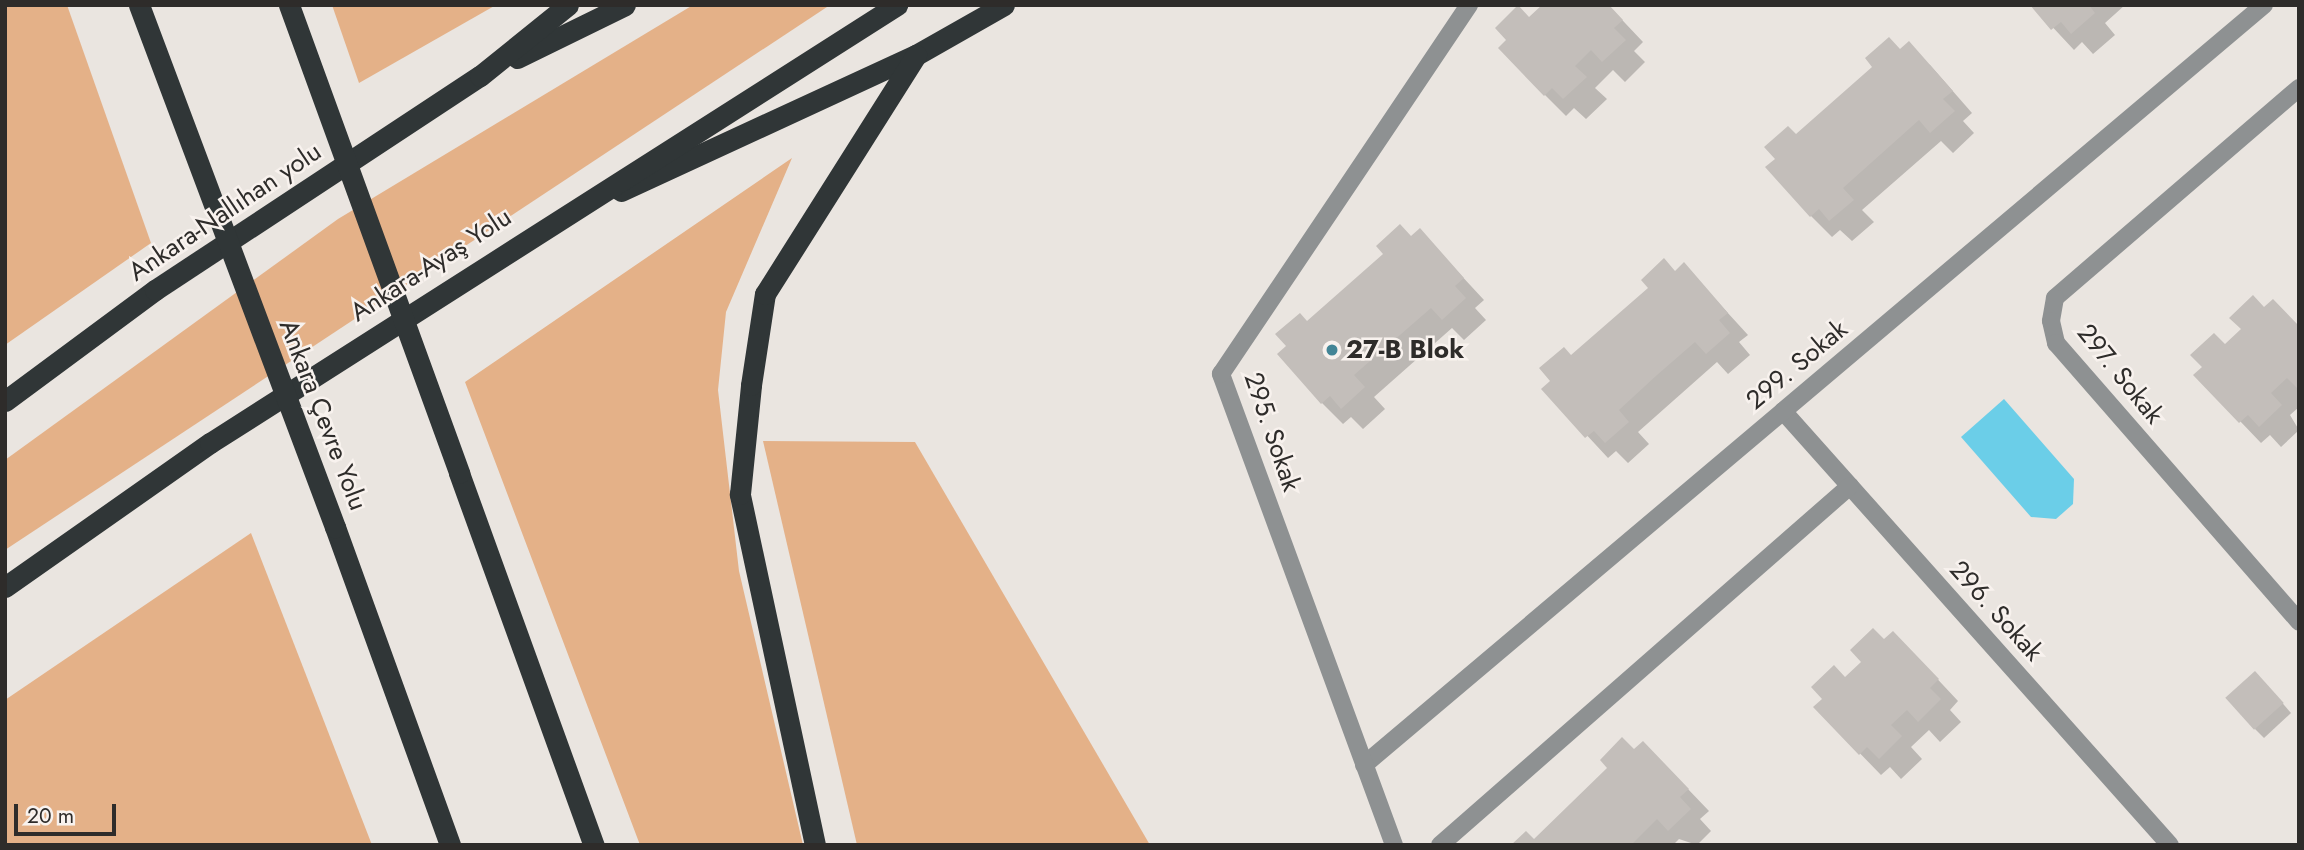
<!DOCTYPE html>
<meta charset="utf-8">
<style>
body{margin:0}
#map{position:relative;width:2304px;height:850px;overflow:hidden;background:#eae5e0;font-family:Jost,sans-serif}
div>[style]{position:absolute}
.green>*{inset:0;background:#e4b188}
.water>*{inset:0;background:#6bcee8}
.shadow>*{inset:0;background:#0003}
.building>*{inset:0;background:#c3beba;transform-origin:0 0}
.street>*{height:18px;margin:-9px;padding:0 9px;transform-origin:9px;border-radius:9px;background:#8e9192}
.highway>*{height:21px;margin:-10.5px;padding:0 10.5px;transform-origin:10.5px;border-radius:10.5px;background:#303637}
.highway-bridge>*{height:21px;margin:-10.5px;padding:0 10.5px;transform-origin:10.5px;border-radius:10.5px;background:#303637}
.dots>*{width:19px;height:19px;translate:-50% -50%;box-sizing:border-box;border:4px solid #f8f2ee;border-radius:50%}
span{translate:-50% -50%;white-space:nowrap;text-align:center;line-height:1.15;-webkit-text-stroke:5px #f8f2ee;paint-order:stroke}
.street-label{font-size:26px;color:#2e2c2a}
.poi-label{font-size:26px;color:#2e2c2a;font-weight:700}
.left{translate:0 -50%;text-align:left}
.frame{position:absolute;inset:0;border:7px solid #2e2c2a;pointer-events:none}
.scale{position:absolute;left:14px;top:804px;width:102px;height:32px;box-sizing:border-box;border:4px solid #2e2c2a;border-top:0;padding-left:9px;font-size:21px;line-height:24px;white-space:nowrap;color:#2e2c2a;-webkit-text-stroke:5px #f8f2ee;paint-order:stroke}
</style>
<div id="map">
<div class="green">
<i style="clip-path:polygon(5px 5px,67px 5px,151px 243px,5px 345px)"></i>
<i style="clip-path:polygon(332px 5px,496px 5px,359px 83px)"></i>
<i style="clip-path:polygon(693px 5px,830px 5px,5px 550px,5px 460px,338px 219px)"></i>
<i style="clip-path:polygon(792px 158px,726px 312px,718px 390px,739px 571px,803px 845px,640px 845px,465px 382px)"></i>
<i style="clip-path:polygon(763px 441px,915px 442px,1150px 845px,857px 845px)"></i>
<i style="clip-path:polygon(251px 533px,372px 845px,5px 845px,5px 700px)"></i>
</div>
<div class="water">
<i style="clip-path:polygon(2004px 399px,2074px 479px,2073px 504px,2056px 519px,2031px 517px,1961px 437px)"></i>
</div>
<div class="shadow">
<i style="clip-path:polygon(1608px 5px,1643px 42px,1634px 51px,1645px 62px,1625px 82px,1613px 70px,1595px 88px,1607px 99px,1586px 119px,1574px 108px,1566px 116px,1545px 95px,1530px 20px)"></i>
<i style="clip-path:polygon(2032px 5px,2125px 5px,2105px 23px,2115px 35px,2093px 54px,2082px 42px,2074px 50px)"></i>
<i style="clip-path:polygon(1900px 51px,1930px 65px,1972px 113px,1963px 121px,1974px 133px,1953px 153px,1941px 141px,1862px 210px,1874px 222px,1852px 241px,1840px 230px,1832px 237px,1811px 216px,1796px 136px)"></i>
<i style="clip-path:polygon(1420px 231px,1484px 300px,1475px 308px,1486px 320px,1464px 340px,1452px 328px,1374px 397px,1385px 409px,1363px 429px,1351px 417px,1343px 424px,1322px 403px,1307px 323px)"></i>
<i style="clip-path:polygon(1684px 265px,1748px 335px,1739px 342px,1750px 355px,1728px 374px,1717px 362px,1638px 432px,1649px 444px,1628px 463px,1616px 451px,1608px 458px,1544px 389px,1572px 357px)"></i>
<i style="clip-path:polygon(2264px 309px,2299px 327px,2299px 407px,2290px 415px,2299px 430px,2281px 447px,2270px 435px,2261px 443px,2196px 375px)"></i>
<i style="clip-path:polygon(1884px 641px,1914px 654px,1958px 701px,1950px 710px,1961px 722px,1940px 742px,1929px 730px,1911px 747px,1922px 759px,1901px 779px,1890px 767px,1881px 775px,1815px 707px)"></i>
<i style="clip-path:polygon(2264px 682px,2291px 713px,2264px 738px,2255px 729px)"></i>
<i style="clip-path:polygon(1634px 751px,1664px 764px,1709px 811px,1700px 819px,1711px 831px,1697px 845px,1679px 839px,1673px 845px,1514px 845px,1534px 841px)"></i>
</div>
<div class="building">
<i style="clip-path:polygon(1518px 5px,1529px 17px,1542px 5px,1609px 5px,1623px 20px,1614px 28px,1626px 40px,1602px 62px,1591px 50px,1575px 66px,1587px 77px,1563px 99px,1552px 88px,1544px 96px,1498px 48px,1506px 40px,1495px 28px)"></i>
<i style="clip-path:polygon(2030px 5px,2089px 5px,2095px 13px,2071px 34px,2061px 22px,2051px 30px)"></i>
<i style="clip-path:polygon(1889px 37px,1900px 49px,1909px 41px,1953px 91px,1943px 99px,1955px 111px,1930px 133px,1919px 120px,1843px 188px,1854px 200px,1829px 221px,1819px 209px,1810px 217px,1765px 167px,1775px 159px,1764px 147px,1788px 126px,1796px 134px,1872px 67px,1865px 58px)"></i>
<i style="clip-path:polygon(1400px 224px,1411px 236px,1420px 228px,1464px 278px,1455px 286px,1466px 298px,1442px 320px,1431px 308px,1354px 375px,1365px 387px,1341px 409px,1330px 396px,1321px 404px,1277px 354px,1286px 346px,1275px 334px,1300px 313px,1307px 321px,1383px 254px,1376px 246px)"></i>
<i style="clip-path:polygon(1664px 258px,1675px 271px,1684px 262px,1728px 313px,1719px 320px,1730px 333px,1706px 354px,1695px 342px,1657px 375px,1619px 410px,1629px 422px,1605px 443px,1594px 431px,1585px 438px,1541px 389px,1550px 381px,1539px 368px,1564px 347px,1571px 355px,1648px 288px,1641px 280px)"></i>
<i style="clip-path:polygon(2253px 295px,2264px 307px,2273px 299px,2299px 326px,2299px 390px,2287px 378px,2271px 393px,2282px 405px,2259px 427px,2248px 415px,2239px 423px,2193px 375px,2202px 367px,2190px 355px,2214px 333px,2225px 344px,2241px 329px,2229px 318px)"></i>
<i style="clip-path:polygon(1873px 628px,1884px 639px,1893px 631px,1939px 679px,1930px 688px,1941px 699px,1918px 722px,1907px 710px,1891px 725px,1902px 736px,1879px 759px,1867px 747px,1859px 755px,1813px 707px,1822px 699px,1811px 687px,1834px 665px,1845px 677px,1861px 662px,1850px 650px)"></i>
<i style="left:2255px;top:671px;width:43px;height:40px;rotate:48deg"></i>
<i style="clip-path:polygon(1622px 737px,1634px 749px,1643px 741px,1689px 789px,1680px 797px,1691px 809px,1668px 831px,1657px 819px,1631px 845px,1511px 845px,1526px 831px,1534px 839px,1607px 768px,1600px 760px)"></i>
</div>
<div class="street">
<i style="left:2299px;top:88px;width:322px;rotate:139.3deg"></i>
<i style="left:2055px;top:298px;width:23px;rotate:100deg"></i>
<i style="left:2051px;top:321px;width:23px;rotate:77deg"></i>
<i style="left:2056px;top:343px;width:370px;rotate:48.9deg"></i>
<i style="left:1783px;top:411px;width:581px;rotate:48.28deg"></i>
<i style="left:1364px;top:765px;width:1178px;rotate:-40.18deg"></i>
<i style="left:1394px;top:845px;width:502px;rotate:-110.17deg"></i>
<i style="left:1221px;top:374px;width:445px;rotate:-56.1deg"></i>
<i style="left:1440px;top:845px;width:545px;rotate:-41.21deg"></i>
</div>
<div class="highway">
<i style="left:517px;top:58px;width:120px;rotate:-26.1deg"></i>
<i style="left:621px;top:191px;width:325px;rotate:-24.8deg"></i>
<i style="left:916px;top:55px;width:101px;rotate:-29.6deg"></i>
<i style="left:5px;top:401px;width:187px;rotate:-36.5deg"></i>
<i style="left:155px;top:290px;width:389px;rotate:-33.4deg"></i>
<i style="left:480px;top:76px;width:113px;rotate:-38.9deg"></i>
<i style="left:459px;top:473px;width:396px;rotate:70.1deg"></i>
<i style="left:335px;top:527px;width:338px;rotate:70.1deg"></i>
<i style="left:5px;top:587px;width:251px;rotate:-35.1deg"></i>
<i style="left:210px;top:443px;width:815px;rotate:-32.52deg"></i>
<i style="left:815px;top:845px;width:359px;rotate:-102.1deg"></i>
<i style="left:740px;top:494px;width:110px;rotate:-84.2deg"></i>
<i style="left:751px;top:385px;width:92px;rotate:-81.3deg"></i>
<i style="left:765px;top:294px;width:283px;rotate:-57.7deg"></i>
</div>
<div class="highway-bridge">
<i style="left:139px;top:5px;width:558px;rotate:69.42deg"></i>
<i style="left:289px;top:5px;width:498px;rotate:70deg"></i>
</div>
<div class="dots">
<i style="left:1332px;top:350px;background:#438596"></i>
</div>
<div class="street-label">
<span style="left:225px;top:212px;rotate:-34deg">Ankara-Nallıhan yolu</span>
<span style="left:431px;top:265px;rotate:-33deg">Ankara-Ayaş Yolu</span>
<span style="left:1797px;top:365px;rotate:-40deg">299. Sokak</span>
<span style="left:2120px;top:374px;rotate:51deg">297. Sokak</span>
<span style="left:323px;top:415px;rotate:69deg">Ankara Çevre Yolu</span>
<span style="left:1272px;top:432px;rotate:71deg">295. Sokak</span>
<span style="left:1996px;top:611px;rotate:48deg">296. Sokak</span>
</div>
<div class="poi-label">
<span class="left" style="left:1346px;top:350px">27-B Blok</span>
</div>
<div class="frame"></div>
<div class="scale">20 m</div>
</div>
